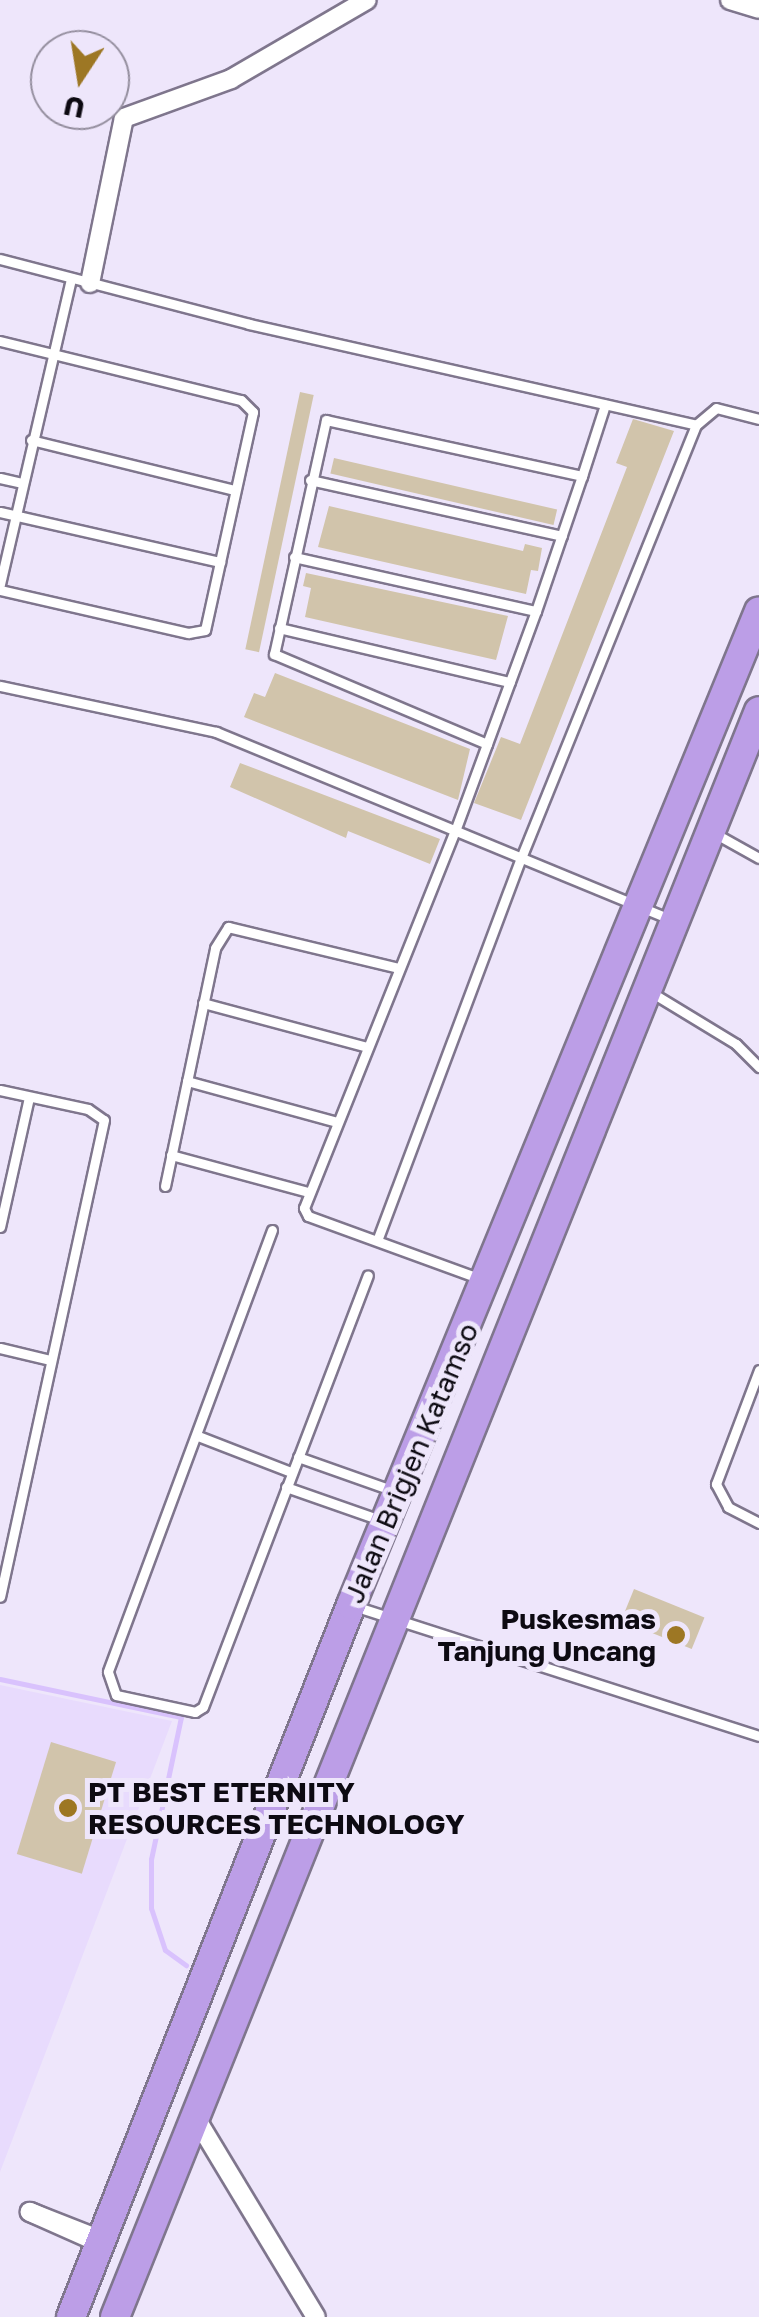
<!DOCTYPE html>
<style>
body{margin:0}
#map{position:relative;width:759px;height:2317px;overflow:hidden;background:#eee6fb;font-family:"Golos Text",sans-serif}
div>[style]{position:absolute}
.built>*{inset:0;background:#e8dbfd}
.stream>*{height:5px;margin:-2.5px;padding:0 2.5px;transform-origin:2.5px;border-radius:2.5px;background:#d9c2fd}
.building>*{inset:0;background:#d1c4ab;transform-origin:0 0}
.roads{filter:drop-shadow(2px 0 #7f768d) drop-shadow(-2px 0 #7f768d) drop-shadow(0 2px #7f768d) drop-shadow(0 -2px #7f768d)}
.service>*{height:9px;margin:-4.5px;padding:0 4.5px;transform-origin:4.5px;border-radius:4.5px;background:#fff}
.minor>*{height:18px;margin:-9px;padding:0 9px;transform-origin:9px;border-radius:9px;background:#fff}
.trunk>*{height:28px;margin:-14px;padding:0 14px;transform-origin:14px;border-radius:14px;background:#bc9ee7}
.dots>*{width:28px;height:28px;translate:-50% -50%;box-sizing:border-box;border:5px solid #eee6fb;border-radius:50%}
span{translate:-50% -50%;white-space:nowrap;text-align:center;line-height:1.15;-webkit-text-stroke:10px #eee6fb;paint-order:stroke}
.street-label{font-size:28px;color:#0d0a12}
.poi-label{font-size:28px;color:#0d0a12;font-weight:700}
.right{translate:-100% -50%;text-align:right}
.left{translate:0 -50%;text-align:left}
.north{position:absolute;left:30px;top:30px;width:100px;height:100px;box-sizing:border-box;background:#eee6fb;border:2px solid #948e9e;border-radius:50%;rotate:192deg;font-size:28px;font-weight:700;line-height:40px;text-align:center;color:#0d0a12}
.north::after{content:'';display:block;margin:auto;width:35px;height:45px;background:#9d7724;clip-path:polygon(50% 0,100% 100%,50% 72%,0 100%)}
</style>
<div id="map">
<div class="built">
<i style="clip-path:polygon(0 1685px,172px 1721px,0 2172px)"></i>
</div>
<div class="stream">
<i style="left:0;top:1679px;width:185px;rotate:11.9deg"></i>
<i style="left:181px;top:1717px;width:145px;rotate:101.9deg"></i>
<i style="left:151px;top:1859px;width:49px;rotate:90deg"></i>
<i style="left:151px;top:1908px;width:44px;rotate:71.6deg"></i>
<i style="left:165px;top:1950px;width:26px;rotate:36deg"></i>
</div>
<div class="building">
<i style="left:300px;top:392px;width:14px;height:263px;rotate:12deg"></i>
<i style="clip-path:polygon(633px 419px,674px 431px,521px 820px,474px 803px,501px 737px,520px 744px,627px 467px,616px 463px)"></i>
<i style="left:334px;top:458px;width:229px;height:16px;rotate:13deg"></i>
<i style="clip-path:polygon(329px 506px,523px 551px,525px 544px,542px 548px,538px 571px,531px 570px,526px 594px,318px 547px)"></i>
<i style="clip-path:polygon(306px 573px,508px 616px,496px 660px,305px 617px,311px 588px,303px 586px)"></i>
<i style="clip-path:polygon(275px 673px,470px 749px,458px 800px,244px 717px,254px 693px,265px 697px)"></i>
<i style="clip-path:polygon(240px 763px,440px 839px,430px 864px,348px 831px,346px 838px,230px 787px)"></i>
<i style="left:634px;top:1589px;width:76px;height:34px;rotate:22deg"></i>
<i style="left:51px;top:1742px;width:68px;height:117px;rotate:17deg"></i>
</div>
<div class="roads">
<div class="service">
<i style="left:0;top:259px;width:257px;rotate:14.6deg"></i>
<i style="left:249px;top:324px;width:458px;rotate:12.7deg"></i>
<i style="left:0;top:341px;width:248px;rotate:13.8deg"></i>
<i style="left:241px;top:400px;width:17px;rotate:45deg"></i>
<i style="left:253px;top:412px;width:223px;rotate:102.4deg"></i>
<i style="left:205px;top:630px;width:17px;rotate:170deg"></i>
<i style="left:188px;top:633px;width:193px;rotate:-167.1deg"></i>
<i style="left:31px;top:440px;width:210px;rotate:13.8deg"></i>
<i style="left:582px;top:476px;width:75px;rotate:-72.1deg"></i>
<i style="left:0;top:478px;width:22px;rotate:13deg"></i>
<i style="left:310px;top:480px;width:258px;rotate:12.5deg"></i>
<i style="left:0;top:512px;width:226px;rotate:12.8deg"></i>
<i style="left:294px;top:557px;width:248px;rotate:12.6deg"></i>
<i style="left:0;top:584px;width:314px;rotate:-76.9deg"></i>
<i style="left:279px;top:628px;width:237px;rotate:13.2deg"></i>
<i style="left:0;top:686px;width:221px;rotate:12deg"></i>
<i style="left:216px;top:732px;width:492px;rotate:22.4deg"></i>
<i style="left:716px;top:834px;width:49px;rotate:29.2deg"></i>
<i style="left:649px;top:991px;width:102px;rotate:31.3deg"></i>
<i style="left:736px;top:1044px;width:33px;rotate:45deg"></i>
<i style="left:203px;top:1003px;width:170px;rotate:15deg"></i>
<i style="left:187px;top:1081px;width:156px;rotate:15.3deg"></i>
<i style="left:0;top:1090px;width:90px;rotate:12.2deg"></i>
<i style="left:88px;top:1109px;width:19px;rotate:35deg"></i>
<i style="left:104px;top:1120px;width:488px;rotate:102.3deg"></i>
<i style="left:171px;top:1155px;width:142px;rotate:15.1deg"></i>
<i style="left:165px;top:1186px;width:243px;rotate:-78.1deg"></i>
<i style="left:215px;top:948px;width:25px;rotate:-58deg"></i>
<i style="left:228px;top:927px;width:176px;rotate:13.5deg"></i>
<i style="left:0;top:1227px;width:133px;rotate:-77.4deg"></i>
<i style="left:272px;top:1230px;width:471px;rotate:110.4deg"></i>
<i style="left:108px;top:1672px;width:24px;rotate:71deg"></i>
<i style="left:116px;top:1695px;width:81px;rotate:12.1deg"></i>
<i style="left:195px;top:1712px;width:9px;rotate:-32deg"></i>
<i style="left:203px;top:1707px;width:462px;rotate:-69.1deg"></i>
<i style="left:378px;top:1238px;width:406px;rotate:-69.4deg"></i>
<i style="left:521px;top:858px;width:467px;rotate:-68deg"></i>
<i style="left:696px;top:425px;width:26px;rotate:-40deg"></i>
<i style="left:716px;top:408px;width:44px;rotate:14.3deg"></i>
<i style="left:481px;top:1279px;width:184px;rotate:-160deg"></i>
<i style="left:308px;top:1216px;width:9px;rotate:-117deg"></i>
<i style="left:304px;top:1208px;width:406px;rotate:-68.2deg"></i>
<i style="left:455px;top:831px;width:93px;rotate:-69.8deg"></i>
<i style="left:487px;top:744px;width:142px;rotate:-69.8deg"></i>
<i style="left:536px;top:611px;width:143px;rotate:-71.2deg"></i>
<i style="left:582px;top:476px;width:262px;rotate:-167.7deg"></i>
<i style="left:326px;top:420px;width:240px;rotate:102.5deg"></i>
<i style="left:274px;top:654px;width:231px;rotate:22.9deg"></i>
<i style="left:0;top:1348px;width:51px;rotate:13.5deg"></i>
<i style="left:759px;top:1370px;width:122px;rotate:110.7deg"></i>
<i style="left:716px;top:1484px;width:26px;rotate:62deg"></i>
<i style="left:728px;top:1507px;width:35px;rotate:27deg"></i>
<i style="left:198px;top:1436px;width:100px;rotate:21.2deg"></i>
<i style="left:298px;top:1457px;width:102px;rotate:19.5deg"></i>
<i style="left:286px;top:1487px;width:103px;rotate:19.3deg"></i>
<i style="left:354px;top:1606px;width:425px;rotate:17.8deg"></i>
</div>
<div class="minor">
<i style="left:730px;top:0;width:30px;rotate:17deg"></i>
<i style="left:90px;top:283px;width:168px;rotate:-78.4deg"></i>
<i style="left:124px;top:118px;width:114px;rotate:-20deg"></i>
<i style="left:231px;top:79px;width:157px;rotate:-30.2deg"></i>
<i style="left:197px;top:2120px;width:230px;rotate:58.9deg"></i>
<i style="left:100px;top:2243px;width:77px;rotate:-156.1deg"></i>
<i style="left:30px;top:2212px;width:76px;rotate:21.5deg"></i>
</div>
<div class="trunk">
<i style="left:71px;top:2317px;width:765px;rotate:-68.53deg"></i>
<i style="left:351px;top:1605px;width:1074px;rotate:-67.68deg"></i>
<i style="left:115px;top:2317px;width:1730px;rotate:-68.15deg"></i>
</div>
</div>
<div class="dots">
<i style="left:676px;top:1635px;background:#9d7724"></i>
<i style="left:68px;top:1808px;background:#9d7724"></i>
</div>
<div class="street-label">
<span style="left:411px;top:1463px;rotate:-67deg">Jalan Brigjen Katamso</span>
</div>
<div class="poi-label">
<span class="right" style="left:656px;top:1635px">Puskesmas<br>Tanjung Uncang</span>
<span class="left" style="left:88px;top:1808px">PT BEST ETERNITY<br>RESOURCES TECHNOLOGY</span>
</div>
<div class="north">U</div>
</div>
